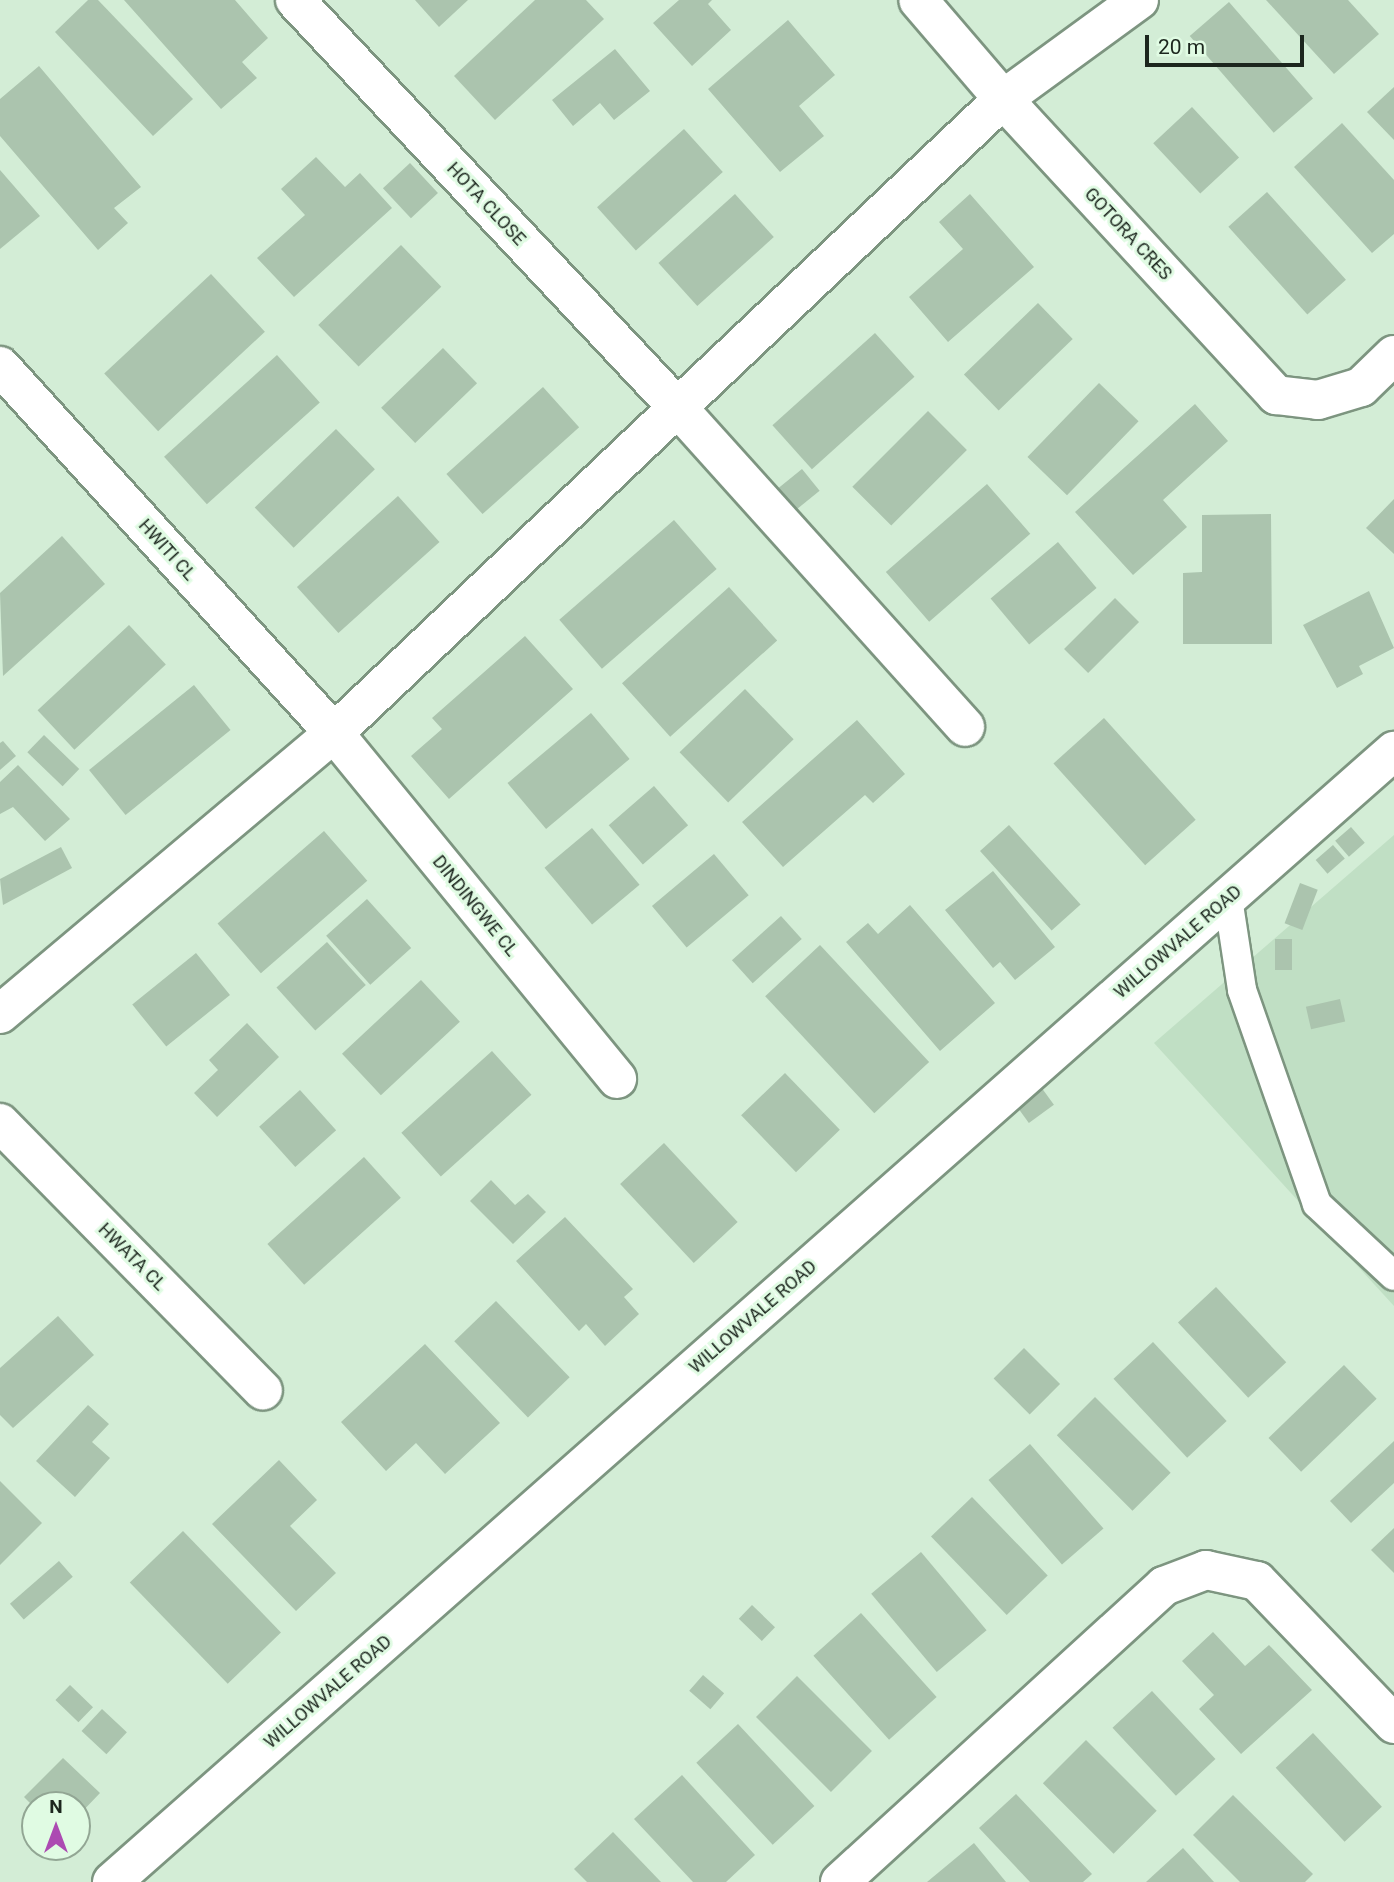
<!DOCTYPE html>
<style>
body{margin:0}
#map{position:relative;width:1394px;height:1882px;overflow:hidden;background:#d3edd6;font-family:Roboto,sans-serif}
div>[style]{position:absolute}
.built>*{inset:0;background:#c0dfc4}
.building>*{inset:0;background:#abc4ae;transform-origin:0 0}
.roads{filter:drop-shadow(2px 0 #7d9580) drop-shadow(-2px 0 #7d9580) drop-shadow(0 2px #7d9580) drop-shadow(0 -2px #7d9580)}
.service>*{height:28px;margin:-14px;padding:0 14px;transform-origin:14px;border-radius:14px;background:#fff}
.minor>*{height:38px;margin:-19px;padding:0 19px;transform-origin:19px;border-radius:19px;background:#fff}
span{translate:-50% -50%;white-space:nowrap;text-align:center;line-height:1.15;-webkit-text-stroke:6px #e0fbe3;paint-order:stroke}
.street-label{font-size:18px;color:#1c261e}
.north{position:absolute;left:21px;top:1791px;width:70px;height:70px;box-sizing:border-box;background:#e0fbe3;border:2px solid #92a694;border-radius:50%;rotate:0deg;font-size:19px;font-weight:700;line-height:28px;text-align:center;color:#1c261e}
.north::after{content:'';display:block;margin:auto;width:24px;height:32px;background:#ac4ab2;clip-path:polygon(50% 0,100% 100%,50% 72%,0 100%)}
.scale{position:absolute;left:1145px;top:35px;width:159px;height:32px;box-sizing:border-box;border:4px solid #1c261e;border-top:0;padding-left:9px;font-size:21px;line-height:24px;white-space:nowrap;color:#1c261e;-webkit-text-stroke:5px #e0fbe3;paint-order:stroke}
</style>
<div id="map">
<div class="built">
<i style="clip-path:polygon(1394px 835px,1394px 1306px,1154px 1043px)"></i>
</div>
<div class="building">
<i style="clip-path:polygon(88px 0,98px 0,193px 99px,153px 136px,55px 32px)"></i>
<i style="clip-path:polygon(124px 0,235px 0,268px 38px,242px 62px,257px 78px,221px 109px)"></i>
<i style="clip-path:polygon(415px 0,468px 0,439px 27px)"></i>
<i style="clip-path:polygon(535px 0,586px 0,604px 19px,495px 120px,454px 76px)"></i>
<i style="clip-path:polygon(679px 0,712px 0,708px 4px,731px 30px,692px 66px,653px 23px)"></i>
<i style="clip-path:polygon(1266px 0,1348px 0,1379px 34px,1334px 74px)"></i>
<i style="left:1229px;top:2px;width:128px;height:52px;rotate:49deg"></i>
<i style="clip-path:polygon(788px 20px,835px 75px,799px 106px,824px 136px,780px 172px,708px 89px)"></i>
<i style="clip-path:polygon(615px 49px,650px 91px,614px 120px,600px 103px,573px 126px,552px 100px)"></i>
<i style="clip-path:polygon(39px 66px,141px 187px,114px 208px,128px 223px,98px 250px,0 136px,0 99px)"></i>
<i style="clip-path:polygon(1394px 87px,1394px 140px,1367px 112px)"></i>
<i style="left:1192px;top:107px;width:69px;height:53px;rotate:47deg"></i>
<i style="clip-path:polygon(1342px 123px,1394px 180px,1394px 234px,1372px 253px,1294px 167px)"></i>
<i style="left:684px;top:129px;width:58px;height:117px;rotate:48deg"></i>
<i style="clip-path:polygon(316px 157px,345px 187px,360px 173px,392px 208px,294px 297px,257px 258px,305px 215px,281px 189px)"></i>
<i style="left:410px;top:163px;width:41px;height:37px;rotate:47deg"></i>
<i style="clip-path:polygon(0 170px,40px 216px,0 249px)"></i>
<i style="left:1267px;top:192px;width:118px;height:52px;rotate:48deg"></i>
<i style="left:735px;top:194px;width:58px;height:103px;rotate:48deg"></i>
<i style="clip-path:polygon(970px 194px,1034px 267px,948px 342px,909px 297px,963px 249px,939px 222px)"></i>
<i style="left:401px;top:245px;width:58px;height:115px;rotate:46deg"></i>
<i style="left:211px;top:274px;width:79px;height:146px;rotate:47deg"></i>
<i style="left:1038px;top:303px;width:50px;height:103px;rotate:46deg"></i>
<i style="left:875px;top:333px;width:59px;height:138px;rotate:48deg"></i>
<i style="left:443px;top:348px;width:49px;height:86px;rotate:46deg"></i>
<i style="left:277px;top:355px;width:64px;height:152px;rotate:48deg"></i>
<i style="left:1099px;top:383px;width:55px;height:103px;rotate:44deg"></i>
<i style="left:543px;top:387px;width:54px;height:130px;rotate:48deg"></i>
<i style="clip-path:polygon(1195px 404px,1228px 441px,1163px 500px,1187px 527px,1133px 575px,1075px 512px)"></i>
<i style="left:928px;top:411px;width:55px;height:107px;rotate:45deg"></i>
<i style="left:336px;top:429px;width:56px;height:113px;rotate:46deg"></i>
<i style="left:802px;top:469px;width:28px;height:31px;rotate:51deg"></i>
<i style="left:987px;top:484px;width:66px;height:134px;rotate:49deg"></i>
<i style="left:398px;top:496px;width:62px;height:136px;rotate:48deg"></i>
<i style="clip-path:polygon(1394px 499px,1394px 554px,1366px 528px)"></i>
<i style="clip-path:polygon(1271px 514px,1272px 644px,1183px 644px,1183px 573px,1202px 572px,1202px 515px)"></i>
<i style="left:674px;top:520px;width:65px;height:152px;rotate:49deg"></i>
<i style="clip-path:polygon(62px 536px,105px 584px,3px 676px,0 593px)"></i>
<i style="left:1058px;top:542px;width:60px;height:88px;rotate:50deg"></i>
<i style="left:729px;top:587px;width:72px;height:144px;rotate:48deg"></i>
<i style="clip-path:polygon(1369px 591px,1394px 648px,1359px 666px,1363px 674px,1337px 688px,1303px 625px)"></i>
<i style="left:1115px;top:598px;width:34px;height:72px;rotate:45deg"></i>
<i style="left:129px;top:625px;width:54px;height:125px;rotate:47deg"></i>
<i style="clip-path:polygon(525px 636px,573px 689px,449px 799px,411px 756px,442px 729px,432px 718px)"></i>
<i style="left:194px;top:685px;width:58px;height:135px;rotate:51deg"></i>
<i style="left:745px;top:689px;width:70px;height:91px;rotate:46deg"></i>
<i style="left:591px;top:713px;width:60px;height:109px;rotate:50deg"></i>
<i style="left:1104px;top:718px;width:137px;height:68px;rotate:48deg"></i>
<i style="clip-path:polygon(857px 720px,905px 774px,873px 803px,865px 795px,783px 867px,742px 822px)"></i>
<i style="left:44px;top:735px;width:49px;height:24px;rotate:44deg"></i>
<i style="clip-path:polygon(3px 741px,16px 756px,0 770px,0 743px)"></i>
<i style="clip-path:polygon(18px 765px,70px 819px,45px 841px,13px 807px,0 814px,0 782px)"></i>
<i style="left:654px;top:786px;width:52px;height:60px;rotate:49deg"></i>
<i style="left:1009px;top:825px;width:107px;height:39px;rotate:48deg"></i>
<i style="left:1351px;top:827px;width:21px;height:21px;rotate:49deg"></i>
<i style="left:592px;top:828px;width:74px;height:62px;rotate:50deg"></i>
<i style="left:324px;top:831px;width:66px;height:141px;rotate:49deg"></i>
<i style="left:1333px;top:845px;width:18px;height:23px;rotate:49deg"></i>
<i style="clip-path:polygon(61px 847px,72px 868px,3px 905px,0 879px)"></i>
<i style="left:714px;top:854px;width:54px;height:81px;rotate:50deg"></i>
<i style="clip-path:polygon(993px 871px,1055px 947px,1015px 980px,1000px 962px,993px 968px,945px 910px)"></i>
<i style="left:1300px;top:883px;width:19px;height:43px;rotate:21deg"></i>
<i style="left:367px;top:899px;width:66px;height:55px;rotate:48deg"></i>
<i style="clip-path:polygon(910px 905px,995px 1003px,940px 1051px,846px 942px,868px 923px,878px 934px)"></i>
<i style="left:781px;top:916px;width:31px;height:66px;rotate:48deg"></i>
<i style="left:1275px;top:939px;width:17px;height:31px"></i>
<i style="left:327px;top:942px;width:58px;height:68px;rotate:48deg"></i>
<i style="left:820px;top:945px;width:160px;height:75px;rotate:47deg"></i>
<i style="left:196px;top:953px;width:54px;height:82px;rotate:51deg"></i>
<i style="left:421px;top:980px;width:57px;height:108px;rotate:47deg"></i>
<i style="left:1340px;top:999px;width:23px;height:35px;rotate:77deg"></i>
<i style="clip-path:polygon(247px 1023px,279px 1057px,217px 1117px,194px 1093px,218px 1070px,209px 1060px)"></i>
<i style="left:492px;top:1051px;width:59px;height:122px;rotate:48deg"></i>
<i style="left:785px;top:1073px;width:79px;height:61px;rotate:46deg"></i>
<i style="left:1041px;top:1087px;width:22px;height:31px;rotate:54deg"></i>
<i style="left:300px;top:1090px;width:54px;height:55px;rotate:48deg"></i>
<i style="left:664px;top:1143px;width:108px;height:60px;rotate:47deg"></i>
<i style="left:364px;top:1157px;width:55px;height:130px;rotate:48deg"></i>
<i style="clip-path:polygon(491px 1180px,515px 1205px,528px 1194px,546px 1212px,513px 1244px,470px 1201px)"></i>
<i style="clip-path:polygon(565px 1217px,633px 1289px,624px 1297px,639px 1314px,605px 1346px,586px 1324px,579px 1331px,516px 1261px)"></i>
<i style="left:1216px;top:1287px;width:103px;height:52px;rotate:47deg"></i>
<i style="left:496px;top:1301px;width:106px;height:58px;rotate:46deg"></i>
<i style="clip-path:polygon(58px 1316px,94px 1355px,13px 1428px,0 1415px,0 1368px)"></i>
<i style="left:1153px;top:1342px;width:108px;height:54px;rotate:47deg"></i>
<i style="clip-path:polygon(425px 1344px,500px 1423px,445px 1474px,416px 1443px,386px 1471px,341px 1422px)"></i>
<i style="left:1024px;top:1348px;width:51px;height:43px;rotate:45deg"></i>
<i style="left:1344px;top:1365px;width:47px;height:105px;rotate:46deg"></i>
<i style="left:1095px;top:1397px;width:107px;height:54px;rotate:45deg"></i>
<i style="clip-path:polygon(88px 1405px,109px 1424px,92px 1442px,110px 1458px,75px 1497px,36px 1461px)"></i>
<i style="clip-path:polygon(1394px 1441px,1394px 1483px,1351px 1523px,1330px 1501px)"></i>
<i style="left:1030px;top:1444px;width:112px;height:55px;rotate:49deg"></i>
<i style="clip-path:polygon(279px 1460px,317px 1500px,290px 1526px,336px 1573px,296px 1611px,212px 1524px)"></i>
<i style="clip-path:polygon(0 1481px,42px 1523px,0 1565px)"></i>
<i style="left:972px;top:1497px;width:109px;height:57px;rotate:46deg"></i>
<i style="clip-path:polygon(1394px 1528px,1394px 1573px,1371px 1550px)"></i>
<i style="left:183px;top:1531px;width:141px;height:74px;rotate:46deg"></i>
<i style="left:921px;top:1552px;width:102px;height:65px;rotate:50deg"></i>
<i style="left:59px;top:1561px;width:21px;height:65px;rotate:49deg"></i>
<i style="left:752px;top:1605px;width:32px;height:19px;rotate:44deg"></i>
<i style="left:861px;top:1613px;width:113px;height:64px;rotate:48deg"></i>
<i style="clip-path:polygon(1213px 1632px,1245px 1666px,1269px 1645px,1312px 1690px,1241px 1754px,1199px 1709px,1214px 1695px,1182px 1661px)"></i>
<i style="left:703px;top:1675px;width:28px;height:21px;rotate:41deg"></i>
<i style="left:797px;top:1676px;width:106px;height:58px;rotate:45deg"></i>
<i style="left:70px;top:1685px;width:32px;height:21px;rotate:44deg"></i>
<i style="left:1152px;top:1691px;width:93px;height:54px;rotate:47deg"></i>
<i style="left:102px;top:1709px;width:34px;height:30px;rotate:43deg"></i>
<i style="left:738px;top:1724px;width:112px;height:57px;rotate:47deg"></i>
<i style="left:1313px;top:1733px;width:101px;height:51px;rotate:47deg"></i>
<i style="left:1086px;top:1740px;width:100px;height:61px;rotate:45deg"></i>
<i style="clip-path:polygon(63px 1758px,100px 1793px,77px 1817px,77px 1805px,35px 1808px,24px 1797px)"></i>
<i style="clip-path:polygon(682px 1775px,755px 1855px,726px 1882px,693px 1882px,634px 1819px)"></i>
<i style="clip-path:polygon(1016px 1794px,1092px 1874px,1083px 1882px,1030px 1882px,979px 1828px)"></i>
<i style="clip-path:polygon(1233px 1795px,1313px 1874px,1305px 1882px,1240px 1882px,1193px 1835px)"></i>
<i style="clip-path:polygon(613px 1832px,661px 1882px,587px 1882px,574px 1869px)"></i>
<i style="clip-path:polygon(974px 1843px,1006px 1882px,927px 1882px)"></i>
<i style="clip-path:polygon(1183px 1848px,1214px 1882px,1146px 1882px)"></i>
</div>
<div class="roads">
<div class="service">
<i style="left:1228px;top:898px;width:93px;rotate:81.3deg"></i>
<i style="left:1242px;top:990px;width:227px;rotate:70.7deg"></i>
<i style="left:1317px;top:1204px;width:105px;rotate:43.1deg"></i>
</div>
<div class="minor">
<i style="left:295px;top:0;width:560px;rotate:46.81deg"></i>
<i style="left:678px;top:408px;width:429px;rotate:48deg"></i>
<i style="left:1139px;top:0;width:168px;rotate:143.9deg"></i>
<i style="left:1003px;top:99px;width:403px;rotate:47.3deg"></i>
<i style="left:1276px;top:395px;width:42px;rotate:6.8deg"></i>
<i style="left:1318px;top:400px;width:45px;rotate:-16.8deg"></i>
<i style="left:1361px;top:387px;width:46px;rotate:-44.1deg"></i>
<i style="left:0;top:366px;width:496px;rotate:47.7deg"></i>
<i style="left:334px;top:733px;width:447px;rotate:50.7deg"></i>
<i style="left:0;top:1014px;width:436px;rotate:-40.1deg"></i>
<i style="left:334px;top:733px;width:922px;rotate:-43.46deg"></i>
<i style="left:1003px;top:99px;width:130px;rotate:-130.6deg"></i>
<i style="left:0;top:1123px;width:375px;rotate:45.5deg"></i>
<i style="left:112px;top:1882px;width:1710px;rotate:-41.42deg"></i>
<i style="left:840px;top:1882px;width:439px;rotate:-42.4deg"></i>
<i style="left:1164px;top:1586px;width:45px;rotate:-20.9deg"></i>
<i style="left:1206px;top:1570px;width:52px;rotate:12.2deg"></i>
<i style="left:1257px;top:1581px;width:198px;rotate:46.2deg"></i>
</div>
</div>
<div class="street-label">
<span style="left:486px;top:204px;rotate:47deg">HOTA CLOSE</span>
<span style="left:1128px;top:234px;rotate:47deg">GOTORA CRES</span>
<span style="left:167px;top:550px;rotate:48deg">HWITI CL</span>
<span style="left:475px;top:906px;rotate:51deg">DINDINGWE CL</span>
<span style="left:1178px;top:942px;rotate:-41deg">WILLOWVALE ROAD</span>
<span style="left:132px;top:1257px;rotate:45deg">HWATA CL</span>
<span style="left:753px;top:1317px;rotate:-41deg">WILLOWVALE ROAD</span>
<span style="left:328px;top:1692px;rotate:-41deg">WILLOWVALE ROAD</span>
</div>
<div class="north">N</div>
<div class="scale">20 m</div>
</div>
